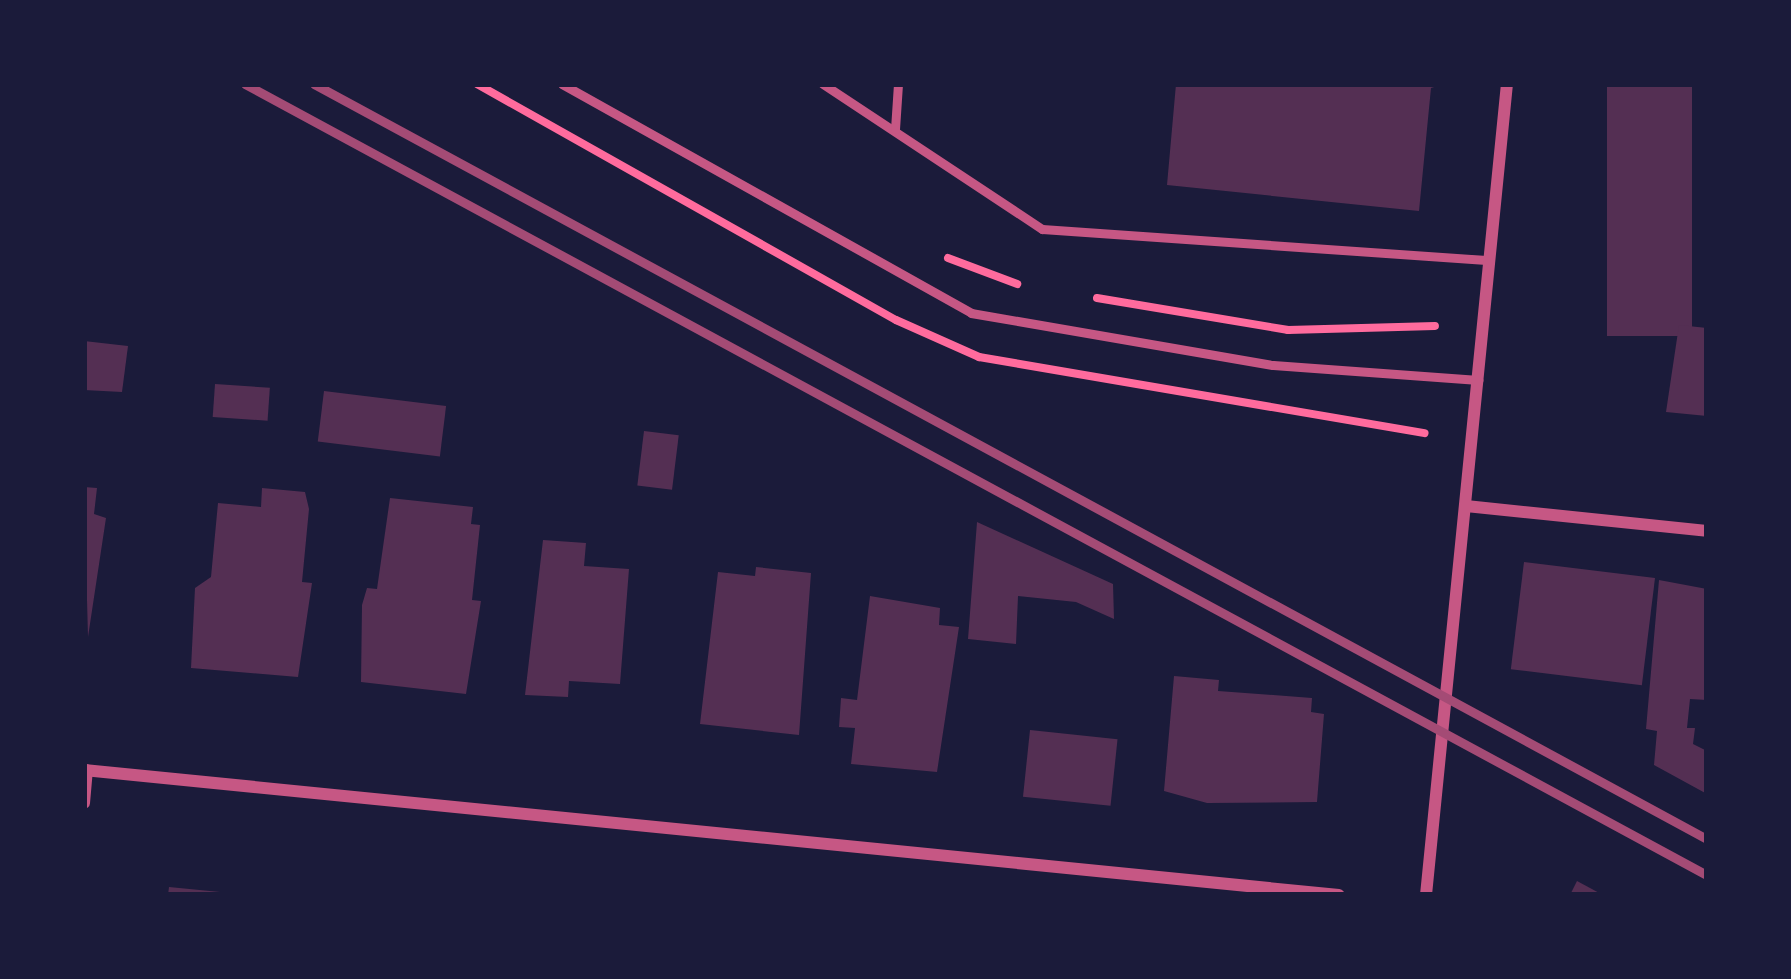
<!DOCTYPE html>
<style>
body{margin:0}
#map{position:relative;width:1791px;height:979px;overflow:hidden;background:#1b1b3a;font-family:Raleway,sans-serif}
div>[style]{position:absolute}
.building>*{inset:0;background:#542f53;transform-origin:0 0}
.path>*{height:8px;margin:-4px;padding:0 4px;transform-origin:4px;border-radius:4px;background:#ff6b9d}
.service>*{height:9px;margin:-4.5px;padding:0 4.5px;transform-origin:4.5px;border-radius:4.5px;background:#c65784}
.minor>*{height:12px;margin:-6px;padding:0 6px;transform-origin:6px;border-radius:6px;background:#c65784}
.rail>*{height:9px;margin:-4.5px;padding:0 4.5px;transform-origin:4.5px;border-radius:4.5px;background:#a44b75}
span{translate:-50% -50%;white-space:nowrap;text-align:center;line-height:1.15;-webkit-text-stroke:9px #1b1b3a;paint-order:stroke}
.frame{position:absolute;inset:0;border:87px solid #1b1b3a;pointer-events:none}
</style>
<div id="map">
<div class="building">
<i style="clip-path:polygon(1176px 84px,1444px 84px,1431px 88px,1419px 211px,1167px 185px)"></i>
<i style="left:1607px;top:84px;width:85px;height:252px"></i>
<i style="clip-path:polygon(1679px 325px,1707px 328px,1707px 416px,1666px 412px)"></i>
<i style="clip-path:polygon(84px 341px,128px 346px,122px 392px,84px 390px)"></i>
<i style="left:215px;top:384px;width:55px;height:33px;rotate:4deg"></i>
<i style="left:324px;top:391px;width:123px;height:51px;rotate:7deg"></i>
<i style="left:644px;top:431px;width:35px;height:55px;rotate:7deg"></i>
<i style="clip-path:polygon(84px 487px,97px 488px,94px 514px,106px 518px,88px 637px)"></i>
<i style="clip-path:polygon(262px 488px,305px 492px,309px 509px,302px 582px,312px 583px,298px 677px,191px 668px,195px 588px,211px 577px,218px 503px,261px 507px)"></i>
<i style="clip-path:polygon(390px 498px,473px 507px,471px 524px,480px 525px,472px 600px,481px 601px,466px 694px,361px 682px,362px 605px,367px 588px,377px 589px)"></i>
<i style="clip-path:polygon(977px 522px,1113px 584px,1114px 619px,1076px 602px,1018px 596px,1016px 644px,968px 639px)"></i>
<i style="clip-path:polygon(543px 540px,586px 543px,584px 566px,629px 569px,620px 684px,569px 681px,568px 697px,525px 695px)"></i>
<i style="left:1524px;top:562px;width:132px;height:108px;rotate:7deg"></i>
<i style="clip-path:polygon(756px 567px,811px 573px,799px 735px,700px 724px,718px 572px,755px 576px)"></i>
<i style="clip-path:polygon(1659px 580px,1707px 589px,1707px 700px,1690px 699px,1687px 728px,1695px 728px,1693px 744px,1707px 751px,1707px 794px,1654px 765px,1657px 731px,1646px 729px)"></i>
<i style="clip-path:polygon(870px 596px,940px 608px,939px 625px,959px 627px,937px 772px,851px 764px,855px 728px,839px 727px,841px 698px,857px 700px)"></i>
<i style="clip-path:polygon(1174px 676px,1219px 680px,1218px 691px,1312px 698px,1311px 712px,1324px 714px,1317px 802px,1207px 803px,1164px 791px)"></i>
<i style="left:1030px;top:730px;width:88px;height:67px;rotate:6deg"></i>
<i style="clip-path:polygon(1577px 881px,1603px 895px,1570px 895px)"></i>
<i style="clip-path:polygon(169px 887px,220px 892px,220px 895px,168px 895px)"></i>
</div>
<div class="path">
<i style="left:477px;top:84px;width:481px;rotate:29.4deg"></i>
<i style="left:896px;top:320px;width:91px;rotate:24deg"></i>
<i style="left:979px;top:357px;width:452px;rotate:9.7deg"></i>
<i style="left:948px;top:258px;width:74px;rotate:20.6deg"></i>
<i style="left:1097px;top:298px;width:194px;rotate:9.5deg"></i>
<i style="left:1288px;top:330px;width:147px;rotate:-1.6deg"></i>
</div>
<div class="service">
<i style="left:562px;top:84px;width:469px;rotate:29.2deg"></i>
<i style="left:971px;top:313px;width:306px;rotate:9.8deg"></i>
<i style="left:1273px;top:365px;width:206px;rotate:4.2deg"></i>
<i style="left:823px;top:84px;width:263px;rotate:33.5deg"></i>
<i style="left:1042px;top:229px;width:449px;rotate:4deg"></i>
<i style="left:895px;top:129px;width:45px;rotate:-86.2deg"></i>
</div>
<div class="minor">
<i style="left:1466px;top:506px;width:242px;rotate:5.9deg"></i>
<i style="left:84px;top:770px;width:1261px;rotate:5.69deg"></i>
<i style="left:84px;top:803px;width:33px;rotate:-85deg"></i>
<i style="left:1426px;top:895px;width:815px;rotate:-84.3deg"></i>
</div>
<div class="rail">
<i style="left:245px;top:84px;width:1662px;rotate:28.42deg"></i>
<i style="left:314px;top:84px;width:1584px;rotate:28.46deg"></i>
</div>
<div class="frame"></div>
</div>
